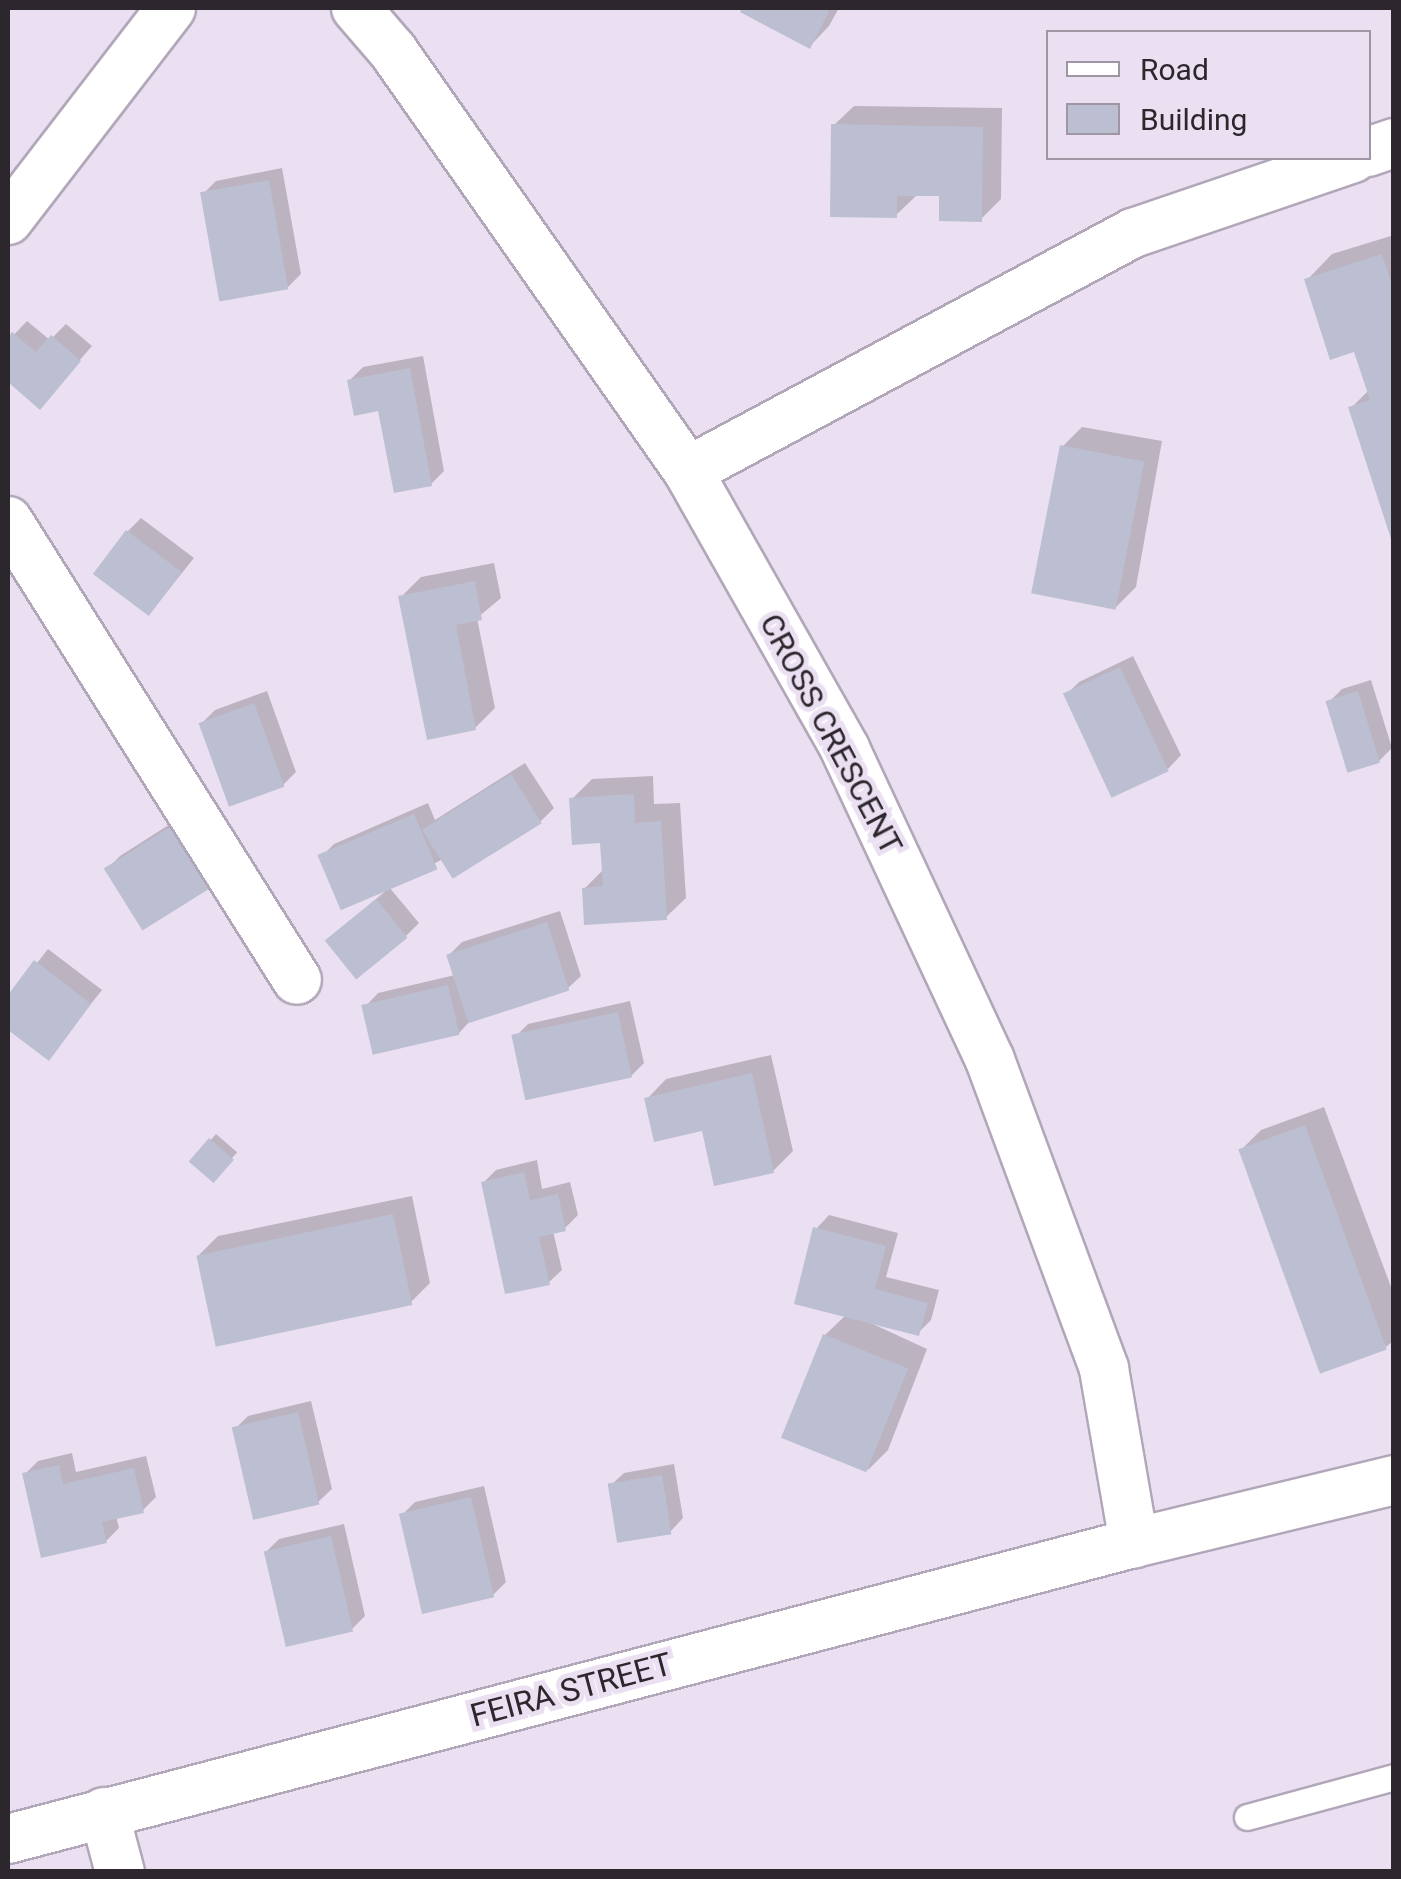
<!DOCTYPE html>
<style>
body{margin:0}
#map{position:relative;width:1401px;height:1879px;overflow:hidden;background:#ebe0f2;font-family:Roboto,sans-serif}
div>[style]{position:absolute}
.shadow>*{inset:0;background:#0003;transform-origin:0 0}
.building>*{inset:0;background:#bcbed2;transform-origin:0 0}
.roads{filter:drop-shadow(2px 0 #b1a7b8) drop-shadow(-2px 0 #b1a7b8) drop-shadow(0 2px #b1a7b8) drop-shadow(0 -2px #b1a7b8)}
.service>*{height:25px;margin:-12.5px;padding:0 12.5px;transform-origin:12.5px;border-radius:12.5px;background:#fff}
.minor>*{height:48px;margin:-24px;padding:0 24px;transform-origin:24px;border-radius:24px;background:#fff}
span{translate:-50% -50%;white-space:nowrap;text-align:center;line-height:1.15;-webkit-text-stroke:10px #ebe0f2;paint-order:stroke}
.street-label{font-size:32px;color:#2b272d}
.frame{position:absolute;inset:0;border:10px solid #2b272d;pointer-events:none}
.legend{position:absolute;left:1046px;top:30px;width:325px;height:130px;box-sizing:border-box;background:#ebe0f2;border:2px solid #9e96a3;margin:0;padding:12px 18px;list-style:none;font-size:30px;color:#2b272d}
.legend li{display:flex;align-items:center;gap:20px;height:50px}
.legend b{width:50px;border:2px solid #9e96a3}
</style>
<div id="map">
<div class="shadow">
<i style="clip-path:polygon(745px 8px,839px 8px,829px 26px,810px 46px,743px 11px)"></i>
<i style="clip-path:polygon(854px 106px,1002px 108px,1001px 199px,981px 219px,942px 194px,916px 196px,896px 215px,834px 125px)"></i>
<i style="clip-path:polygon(282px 168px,301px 274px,288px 287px,203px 194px,216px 181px)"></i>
<i style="clip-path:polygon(1394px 235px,1394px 539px,1351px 408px,1369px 390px,1356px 349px,1307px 280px,1332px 254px)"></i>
<i style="clip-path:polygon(27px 321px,50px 340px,66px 324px,92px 346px,40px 406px,8px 378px,8px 341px)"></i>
<i style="clip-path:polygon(423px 356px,444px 471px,431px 484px,380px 408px,350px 380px,363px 367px)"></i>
<i style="clip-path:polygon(1082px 427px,1162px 441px,1136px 587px,1116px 607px,1063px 446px)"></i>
<i style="clip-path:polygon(141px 518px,194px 558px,149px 614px,128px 531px)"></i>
<i style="clip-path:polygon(494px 563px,501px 598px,477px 618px,495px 708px,475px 728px,401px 597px,421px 577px)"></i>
<i style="clip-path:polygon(1133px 656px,1181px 755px,1168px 769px,1066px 695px,1079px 682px)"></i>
<i style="clip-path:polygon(1371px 680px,1392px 748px,1379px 761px,1329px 702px,1342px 689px)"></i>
<i style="clip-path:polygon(267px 691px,296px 772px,283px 785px,202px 723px,215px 710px)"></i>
<i style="clip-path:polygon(525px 763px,554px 808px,541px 821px,443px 859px,389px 887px,419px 923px,406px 936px,341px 928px,388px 889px,321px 857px,334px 844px,428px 803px,435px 820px)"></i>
<i style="clip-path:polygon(653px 776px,654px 804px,680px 803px,686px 898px,666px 917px,584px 889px,604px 869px,603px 840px,572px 799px,592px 779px)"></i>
<i style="clip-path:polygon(189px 812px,226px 871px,107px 869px,120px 856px)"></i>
<i style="clip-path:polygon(560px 911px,581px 976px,567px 989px,473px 1018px,459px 1033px,365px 1007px,378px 993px,455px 975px,449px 955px,462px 942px)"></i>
<i style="clip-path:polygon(48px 949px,102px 990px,48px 1058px,8px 1027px,8px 1000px)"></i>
<i style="clip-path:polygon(630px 1001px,644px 1063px,631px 1076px,515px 1037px,528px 1024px)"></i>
<i style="clip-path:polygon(771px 1055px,793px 1151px,773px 1171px,647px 1099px,666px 1079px)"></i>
<i style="clip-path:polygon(1324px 1107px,1394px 1295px,1394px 1340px,1386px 1347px,1241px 1150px,1261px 1130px)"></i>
<i style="left:216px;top:1134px;width:28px;height:37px;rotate:41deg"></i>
<i style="clip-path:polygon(537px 1160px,542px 1189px,570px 1182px,578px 1215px,564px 1229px,553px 1231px,562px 1270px,548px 1283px,483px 1183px,496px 1170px)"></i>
<i style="clip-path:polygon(412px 1196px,430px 1283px,411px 1302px,198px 1256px,218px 1236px)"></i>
<i style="clip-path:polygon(829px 1215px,898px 1233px,886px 1277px,939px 1290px,931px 1320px,918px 1333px,862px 1319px,927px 1349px,888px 1450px,868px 1470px,825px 1335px,846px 1315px,816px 1229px)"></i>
<i style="clip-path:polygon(311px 1401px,332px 1489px,318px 1502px,235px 1429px,248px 1416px)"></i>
<i style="clip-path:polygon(72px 1453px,76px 1472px,146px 1456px,156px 1497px,143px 1510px,116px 1516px,119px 1528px,106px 1541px,25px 1474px,38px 1461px)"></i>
<i style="clip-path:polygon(674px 1464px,683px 1518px,670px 1532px,610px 1486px,624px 1473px)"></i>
<i style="clip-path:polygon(484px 1486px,506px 1582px,493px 1595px,402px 1515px,415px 1502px)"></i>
<i style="clip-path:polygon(344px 1524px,365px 1616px,352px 1629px,266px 1552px,279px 1539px)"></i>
</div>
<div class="building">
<i style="clip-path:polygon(742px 8px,823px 8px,829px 11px,810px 49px,740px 12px)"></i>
<i style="clip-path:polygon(831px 124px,983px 127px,982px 222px,939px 221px,939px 196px,897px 196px,897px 218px,830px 217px)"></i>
<i style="left:269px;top:180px;width:111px;height:70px;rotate:80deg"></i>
<i style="clip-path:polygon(1382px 254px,1394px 291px,1393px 545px,1348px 407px,1370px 400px,1354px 352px,1330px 360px,1304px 279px)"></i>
<i style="clip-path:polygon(12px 332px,36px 352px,51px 335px,81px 361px,40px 410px,8px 382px,8px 337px)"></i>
<i style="clip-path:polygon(410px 368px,432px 486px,394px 493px,378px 411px,354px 416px,347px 380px)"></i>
<i style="left:1060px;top:445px;width:86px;height:151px;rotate:11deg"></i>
<i style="left:126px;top:530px;width:70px;height:55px;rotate:37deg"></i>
<i style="clip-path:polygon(475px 581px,482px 620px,456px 625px,476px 730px,427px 740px,398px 596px)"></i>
<i style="left:1120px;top:667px;width:115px;height:63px;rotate:65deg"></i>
<i style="left:1358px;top:691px;width:75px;height:34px;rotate:73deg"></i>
<i style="left:254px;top:703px;width:89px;height:59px;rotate:70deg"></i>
<i style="left:511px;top:774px;width:58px;height:105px;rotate:58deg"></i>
<i style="clip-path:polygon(634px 794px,635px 823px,661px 821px,667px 920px,584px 925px,582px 888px,603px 886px,600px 843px,572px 845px,569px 798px)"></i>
<i style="left:414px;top:814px;width:60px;height:105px;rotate:67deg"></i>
<i style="left:175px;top:824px;width:73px;height:84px;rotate:58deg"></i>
<i style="left:376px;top:899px;width:50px;height:66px;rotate:51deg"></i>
<i style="left:547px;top:922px;width:72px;height:106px;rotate:72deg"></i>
<i style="clip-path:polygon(34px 960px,91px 1004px,49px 1061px,8px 1030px,8px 995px)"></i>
<i style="left:448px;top:985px;width:51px;height:89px;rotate:77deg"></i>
<i style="left:618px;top:1012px;width:67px;height:109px;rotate:78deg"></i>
<i style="clip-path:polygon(752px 1073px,774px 1173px,714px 1186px,702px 1131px,654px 1142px,644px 1098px)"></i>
<i style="left:1305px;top:1125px;width:239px;height:71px;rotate:70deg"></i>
<i style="left:209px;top:1138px;width:33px;height:31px;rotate:41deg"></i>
<i style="clip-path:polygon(524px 1172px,530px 1200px,558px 1194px,566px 1231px,539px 1237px,550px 1285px,505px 1294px,481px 1182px)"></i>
<i style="left:393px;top:1214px;width:93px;height:201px;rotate:78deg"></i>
<i style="clip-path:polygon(813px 1227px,886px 1246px,875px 1289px,928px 1303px,919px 1336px,794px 1304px)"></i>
<i style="left:823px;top:1334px;width:92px;height:112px;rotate:22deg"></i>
<i style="left:298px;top:1412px;width:95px;height:68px;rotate:77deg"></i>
<i style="clip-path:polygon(59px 1465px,63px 1484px,134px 1468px,144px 1513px,102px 1522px,107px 1543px,41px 1558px,22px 1473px)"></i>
<i style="left:662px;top:1475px;width:60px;height:55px;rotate:81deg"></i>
<i style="left:471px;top:1497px;width:103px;height:74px;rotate:77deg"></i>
<i style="left:331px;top:1536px;width:98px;height:69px;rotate:77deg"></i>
</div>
<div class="roads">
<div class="service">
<i style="left:1247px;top:1817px;width:152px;rotate:-15.2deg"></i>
</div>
<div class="minor">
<i style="left:356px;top:8px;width:57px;rotate:49.3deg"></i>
<i style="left:393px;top:51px;width:513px;rotate:54.92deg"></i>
<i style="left:688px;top:471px;width:319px;rotate:60.5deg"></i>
<i style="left:845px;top:749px;width:343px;rotate:65deg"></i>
<i style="left:990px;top:1060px;width:329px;rotate:69.7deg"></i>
<i style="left:1104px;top:1369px;width:177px;rotate:80.2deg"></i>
<i style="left:1368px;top:152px;width:28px;rotate:-19deg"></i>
<i style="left:8px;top:220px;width:267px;rotate:-52.4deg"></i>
<i style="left:688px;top:471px;width:505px;rotate:-28.14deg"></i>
<i style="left:1133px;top:233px;width:232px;rotate:-18.8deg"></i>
<i style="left:8px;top:521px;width:542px;rotate:57.8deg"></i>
<i style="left:104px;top:1812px;width:62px;rotate:75.1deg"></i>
<i style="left:8px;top:1839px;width:1164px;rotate:-14.73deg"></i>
<i style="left:1134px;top:1543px;width:268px;rotate:-13.6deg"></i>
</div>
</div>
<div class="street-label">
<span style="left:831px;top:734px;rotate:62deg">CROSS CRESCENT</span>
<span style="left:571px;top:1690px;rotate:-15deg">FEIRA STREET</span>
</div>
<div class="frame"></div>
<ul class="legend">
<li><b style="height:12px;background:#fff"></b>Road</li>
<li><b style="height:28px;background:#bcbed2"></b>Building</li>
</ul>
</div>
